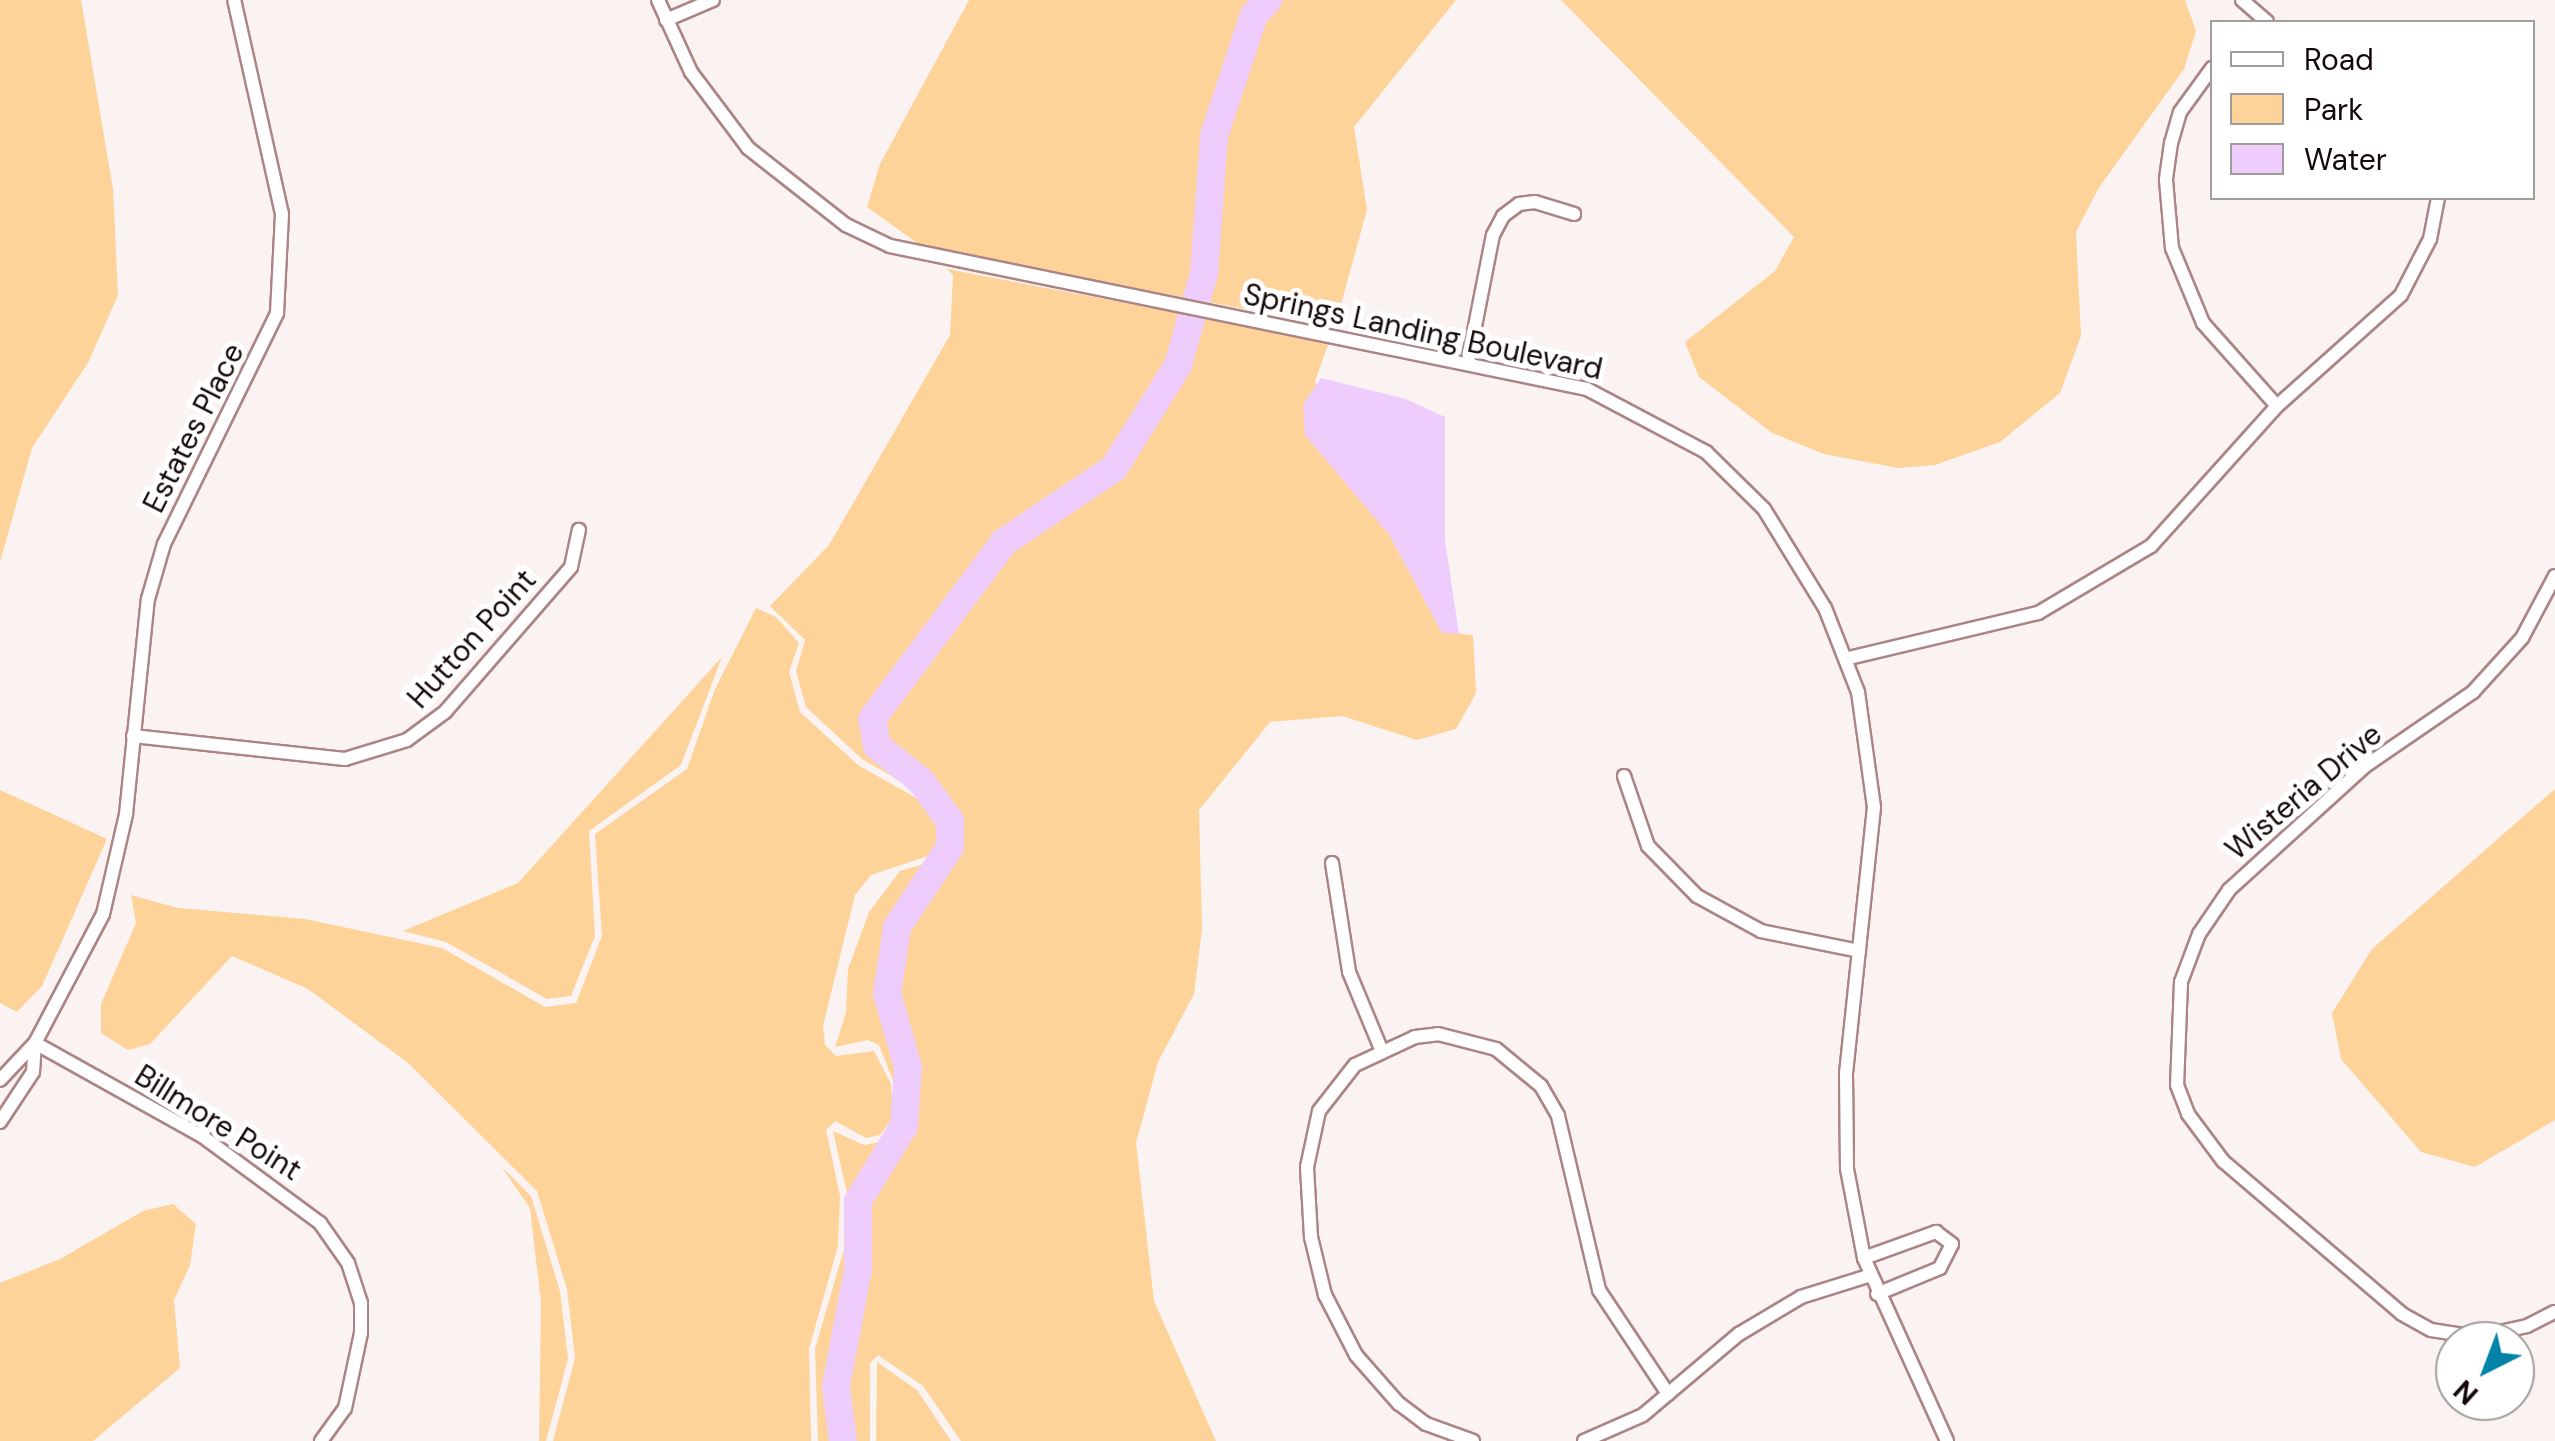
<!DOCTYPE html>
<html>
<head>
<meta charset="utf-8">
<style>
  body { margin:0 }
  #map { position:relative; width:2555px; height:1441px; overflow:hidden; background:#fbf2f2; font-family:"DM Sans",sans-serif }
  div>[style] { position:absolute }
  .green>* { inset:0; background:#fdd399 }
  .water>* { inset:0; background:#eecdfd }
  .river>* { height:28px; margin:-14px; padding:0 14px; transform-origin:14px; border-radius:14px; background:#eecdfd }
  .roads { filter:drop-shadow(2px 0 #ac8486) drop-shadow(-2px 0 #ac8486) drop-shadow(0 2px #ac8486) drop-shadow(0 -2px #ac8486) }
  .minor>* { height:12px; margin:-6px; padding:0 6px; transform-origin:6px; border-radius:6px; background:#fff }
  span { translate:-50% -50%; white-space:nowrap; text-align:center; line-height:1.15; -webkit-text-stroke:10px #fff; paint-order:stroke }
  .street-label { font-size:30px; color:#150809 }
  .legend { position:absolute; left:2210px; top:20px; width:325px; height:180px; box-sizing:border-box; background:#fff; border:2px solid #a19c9d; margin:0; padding:12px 18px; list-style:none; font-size:30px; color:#150809 }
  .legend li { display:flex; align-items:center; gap:20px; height:50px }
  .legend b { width:50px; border:2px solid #a19c9d }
  .north { position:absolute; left:2435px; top:1321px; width:100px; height:100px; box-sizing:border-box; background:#fff; border:2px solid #a19c9d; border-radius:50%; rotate:222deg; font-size:28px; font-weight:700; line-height:40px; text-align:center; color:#150809 }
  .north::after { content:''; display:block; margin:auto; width:35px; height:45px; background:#0383a7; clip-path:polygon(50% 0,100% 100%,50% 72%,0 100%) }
</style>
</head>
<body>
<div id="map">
  <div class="green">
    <i style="clip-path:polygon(0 0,81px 0,113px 189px,118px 295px,89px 361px,32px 448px,0 562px,0 790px,107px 839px,42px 986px,17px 1012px,0 1003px)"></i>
    <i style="clip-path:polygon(969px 0,1456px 0,1354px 127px,1367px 210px,1335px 326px,939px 251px,920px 245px,867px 207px,880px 164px)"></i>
    <i style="clip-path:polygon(1561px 0,2185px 0,2196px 31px,2184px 69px,2098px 189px,2076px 232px,2081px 336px,2060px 393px,2000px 442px,1935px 465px,1898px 468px,1824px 454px,1772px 433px,1699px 377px,1685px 342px,1775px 271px,1794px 237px)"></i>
    <i style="clip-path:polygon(947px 269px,1329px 342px,1315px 381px,1352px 485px,1390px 536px,1442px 632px,1473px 635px,1476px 693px,1456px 729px,1417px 740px,1342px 716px,1270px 722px,1199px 810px,1202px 929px,1194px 994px,1158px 1062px,1136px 1143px,1154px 1301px,1216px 1441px,961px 1441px,923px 1386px,878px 1355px,870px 1363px,870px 1441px,818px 1441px,815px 1349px,845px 1246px,847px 1193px,833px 1131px,864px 1145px,882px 1142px,899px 1120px,901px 1101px,879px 1045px,868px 1040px,835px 1047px,846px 1013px,848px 969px,869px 912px,900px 871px,931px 862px,943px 849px,944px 827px,921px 793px,862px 759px,806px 707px,796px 671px,805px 640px,770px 606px,829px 545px,950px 335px,953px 275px)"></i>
    <i style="clip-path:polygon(756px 608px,776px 617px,799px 643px,789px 672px,800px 712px,858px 765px,918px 799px,937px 828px,937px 846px,928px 856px,871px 875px,855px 895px,823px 1026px,825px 1045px,836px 1056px,874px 1051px,891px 1084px,893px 1118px,880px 1135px,866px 1138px,835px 1121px,826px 1130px,840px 1196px,838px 1246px,809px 1349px,811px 1441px,553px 1441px,575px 1358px,567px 1289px,537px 1191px,408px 1063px,308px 989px,232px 956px,150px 1044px,128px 1050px,101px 1033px,101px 1004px,136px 923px,131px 895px,178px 908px,305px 919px,442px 948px,545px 1007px,576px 1003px,602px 936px,595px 834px,687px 769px,715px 689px)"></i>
    <i style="clip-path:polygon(722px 657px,681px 765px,589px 831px,595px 936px,571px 996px,547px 999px,446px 942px,403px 931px,518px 883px)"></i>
    <i style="clip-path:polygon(2555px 789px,2555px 1120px,2475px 1167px,2421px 1152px,2341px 1059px,2332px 1013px,2372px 949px)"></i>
    <i style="clip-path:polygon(501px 1166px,531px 1196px,560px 1291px,568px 1359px,546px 1441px,539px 1441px,541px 1302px,530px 1208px)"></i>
    <i style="clip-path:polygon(173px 1204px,196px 1224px,190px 1265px,174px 1300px,180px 1368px,93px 1441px,0 1441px,0 1283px,60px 1259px,143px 1211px)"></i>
    <i style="clip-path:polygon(877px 1362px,917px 1390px,951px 1441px,876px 1441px)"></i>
  </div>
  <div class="water">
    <i style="clip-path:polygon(1321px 378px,1406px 399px,1445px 417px,1445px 540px,1459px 634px,1442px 633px,1390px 536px,1305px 435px,1303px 404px)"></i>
  </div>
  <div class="river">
    <i style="left:843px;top:1441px;width:55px;rotate:-97.3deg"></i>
    <i style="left:836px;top:1386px;width:118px;rotate:-79.3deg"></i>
    <i style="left:858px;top:1270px;width:69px;rotate:-90deg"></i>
    <i style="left:858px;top:1201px;width:88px;rotate:-58.5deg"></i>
    <i style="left:904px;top:1126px;width:59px;rotate:-86.1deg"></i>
    <i style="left:908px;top:1067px;width:76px;rotate:-106deg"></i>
    <i style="left:887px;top:994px;width:68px;rotate:-81.5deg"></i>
    <i style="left:897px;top:927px;width:96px;rotate:-56.5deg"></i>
    <i style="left:950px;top:847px;width:26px;rotate:-90deg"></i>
    <i style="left:950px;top:821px;width:49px;rotate:-125.9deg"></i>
    <i style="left:921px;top:781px;width:56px;rotate:-141.5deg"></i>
    <i style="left:877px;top:746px;width:27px;rotate:-100deg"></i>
    <i style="left:872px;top:719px;width:221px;rotate:-53.3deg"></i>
    <i style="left:1004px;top:542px;width:133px;rotate:-33.9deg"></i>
    <i style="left:1114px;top:468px;width:121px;rotate:-58.1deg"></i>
    <i style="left:1178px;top:365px;width:96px;rotate:-74.2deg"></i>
    <i style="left:1204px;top:273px;width:137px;rotate:-85.8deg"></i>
    <i style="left:1214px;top:136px;width:127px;rotate:-71.7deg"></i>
    <i style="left:1254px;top:15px;width:21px;rotate:-47deg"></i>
  </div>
  <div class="roads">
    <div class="minor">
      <i style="left:658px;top:0;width:79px;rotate:65.4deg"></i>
      <i style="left:691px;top:72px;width:95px;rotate:53.1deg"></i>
      <i style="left:748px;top:148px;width:125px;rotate:38.2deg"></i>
      <i style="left:846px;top:225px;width:49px;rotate:25.5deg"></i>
      <i style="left:890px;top:246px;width:712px;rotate:11.59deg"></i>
      <i style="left:1587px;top:389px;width:135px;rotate:27.9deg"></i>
      <i style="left:1706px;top:452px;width:81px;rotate:44.5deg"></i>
      <i style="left:1764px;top:509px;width:116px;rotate:58.4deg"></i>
      <i style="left:1825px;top:608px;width:90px;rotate:68.6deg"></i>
      <i style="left:1858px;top:692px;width:116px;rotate:82.1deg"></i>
      <i style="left:1874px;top:807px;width:267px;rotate:96deg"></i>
      <i style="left:1846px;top:1073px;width:96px;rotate:89.4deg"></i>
      <i style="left:1847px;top:1169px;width:91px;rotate:79.2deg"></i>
      <i style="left:1864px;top:1258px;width:201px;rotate:65.6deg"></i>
      <i style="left:2242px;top:0;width:33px;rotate:41deg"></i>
      <i style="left:666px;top:20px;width:51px;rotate:-23.1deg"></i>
      <i style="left:2212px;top:68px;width:54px;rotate:126deg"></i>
      <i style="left:2180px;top:112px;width:32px;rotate:106deg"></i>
      <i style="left:2171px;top:143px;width:37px;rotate:98deg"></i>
      <i style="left:2166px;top:180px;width:68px;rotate:85deg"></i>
      <i style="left:2172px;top:248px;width:81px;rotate:67.5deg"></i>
      <i style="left:2203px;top:323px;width:111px;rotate:48.3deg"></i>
      <i style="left:1468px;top:362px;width:129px;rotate:-78.9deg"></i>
      <i style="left:1493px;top:235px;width:21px;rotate:-62deg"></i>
      <i style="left:1503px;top:216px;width:20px;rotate:-37deg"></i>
      <i style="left:1519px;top:204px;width:16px;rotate:-7deg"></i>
      <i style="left:1535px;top:202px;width:41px;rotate:17.1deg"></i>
      <i style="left:2555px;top:576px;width:70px;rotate:118deg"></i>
      <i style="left:2522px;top:638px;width:73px;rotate:132.2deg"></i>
      <i style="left:2473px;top:692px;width:132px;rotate:145.5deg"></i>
      <i style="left:2364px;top:767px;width:183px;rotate:137.7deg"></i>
      <i style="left:2229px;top:890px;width:53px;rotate:124.3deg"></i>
      <i style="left:2199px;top:934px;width:51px;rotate:110.6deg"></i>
      <i style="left:2181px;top:982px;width:103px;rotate:92.2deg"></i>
      <i style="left:2177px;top:1085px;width:31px;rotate:69deg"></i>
      <i style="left:2188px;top:1114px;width:59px;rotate:53.3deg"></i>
      <i style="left:2223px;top:1161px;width:235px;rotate:40.5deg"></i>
      <i style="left:2402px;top:1314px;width:33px;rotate:29deg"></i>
      <i style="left:2431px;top:1330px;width:46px;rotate:8.8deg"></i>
      <i style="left:2476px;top:1337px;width:52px;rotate:-12.2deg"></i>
      <i style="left:2527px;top:1326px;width:31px;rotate:-27deg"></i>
      <i style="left:1849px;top:658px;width:194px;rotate:-13.4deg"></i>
      <i style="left:2038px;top:613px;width:131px;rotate:-30.7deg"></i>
      <i style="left:2151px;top:546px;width:188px;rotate:-48deg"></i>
      <i style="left:2277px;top:406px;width:166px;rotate:-41.8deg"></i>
      <i style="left:2401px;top:295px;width:63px;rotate:-62.6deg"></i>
      <i style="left:2430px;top:239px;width:42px;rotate:-79deg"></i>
      <i style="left:133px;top:736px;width:213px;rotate:6.2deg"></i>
      <i style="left:345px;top:759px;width:65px;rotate:-17deg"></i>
      <i style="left:407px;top:740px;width:47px;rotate:-36.4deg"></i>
      <i style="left:445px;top:712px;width:192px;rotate:-49deg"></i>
      <i style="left:571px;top:567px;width:38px;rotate:-78deg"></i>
      <i style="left:1624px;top:776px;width:74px;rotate:71.1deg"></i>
      <i style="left:1648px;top:846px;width:70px;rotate:45.6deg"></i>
      <i style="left:1697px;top:896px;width:73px;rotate:28.7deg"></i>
      <i style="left:1761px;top:931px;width:100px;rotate:11.5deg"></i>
      <i style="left:1332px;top:863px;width:110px;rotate:81.1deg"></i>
      <i style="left:1349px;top:972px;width:83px;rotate:67.4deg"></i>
      <i style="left:35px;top:1043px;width:191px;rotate:29.1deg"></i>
      <i style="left:202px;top:1136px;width:147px;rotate:36.4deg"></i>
      <i style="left:320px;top:1223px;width:49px;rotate:55deg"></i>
      <i style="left:348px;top:1263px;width:42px;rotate:72deg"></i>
      <i style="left:361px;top:1303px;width:30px;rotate:90deg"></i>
      <i style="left:361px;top:1333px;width:77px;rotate:102deg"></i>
      <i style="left:345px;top:1408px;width:41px;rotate:126deg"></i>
      <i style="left:0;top:1080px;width:51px;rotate:-46.6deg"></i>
      <i style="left:35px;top:1043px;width:146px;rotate:-62.2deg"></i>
      <i style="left:103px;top:914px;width:103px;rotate:-77deg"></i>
      <i style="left:126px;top:814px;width:216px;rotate:-84.2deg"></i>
      <i style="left:148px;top:599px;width:57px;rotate:-73.8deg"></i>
      <i style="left:164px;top:544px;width:257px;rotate:-63.9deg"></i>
      <i style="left:277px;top:313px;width:99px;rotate:-87.1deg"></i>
      <i style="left:282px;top:214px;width:219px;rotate:-102.6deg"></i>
      <i style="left:0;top:1122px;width:60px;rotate:-56.6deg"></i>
      <i style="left:33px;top:1072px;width:29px;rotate:-86deg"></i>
      <i style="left:1864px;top:1258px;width:77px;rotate:-19.9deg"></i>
      <i style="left:1936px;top:1232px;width:20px;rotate:37deg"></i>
      <i style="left:1952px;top:1244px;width:27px;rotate:117deg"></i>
      <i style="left:1940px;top:1268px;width:68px;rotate:157.6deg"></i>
      <i style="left:1473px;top:1441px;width:50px;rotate:-160.1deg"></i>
      <i style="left:1426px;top:1424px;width:34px;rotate:-143deg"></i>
      <i style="left:1399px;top:1404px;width:65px;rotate:-131.3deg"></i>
      <i style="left:1356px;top:1355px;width:68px;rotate:-117.3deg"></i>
      <i style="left:1325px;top:1295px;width:60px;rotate:-103.6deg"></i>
      <i style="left:1311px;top:1237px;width:70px;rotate:-93.3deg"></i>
      <i style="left:1307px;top:1167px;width:57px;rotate:-77.9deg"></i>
      <i style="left:1319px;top:1111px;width:58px;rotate:-52deg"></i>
      <i style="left:1355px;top:1065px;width:66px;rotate:-25deg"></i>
      <i style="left:1415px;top:1037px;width:23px;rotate:-7deg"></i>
      <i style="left:1438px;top:1034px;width:60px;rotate:14.5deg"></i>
      <i style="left:1496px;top:1049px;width:58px;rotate:39.4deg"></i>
      <i style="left:1541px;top:1086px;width:34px;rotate:60deg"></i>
      <i style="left:1558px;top:1116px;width:179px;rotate:76.7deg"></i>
      <i style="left:1599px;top:1290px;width:125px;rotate:56.4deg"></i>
      <i style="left:1584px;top:1441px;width:64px;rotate:-23.8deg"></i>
      <i style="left:1643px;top:1415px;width:126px;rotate:-40.2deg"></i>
      <i style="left:1739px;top:1334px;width:72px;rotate:-30.8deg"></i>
      <i style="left:1801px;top:1297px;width:73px;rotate:-17.4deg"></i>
    </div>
  </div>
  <div class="street-label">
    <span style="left:1423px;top:332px;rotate:12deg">Springs Landing Boulevard</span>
    <span style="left:194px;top:428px;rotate:-63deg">Estates Place</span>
    <span style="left:472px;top:639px;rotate:-48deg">Hutton Point</span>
    <span style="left:2304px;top:792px;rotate:-40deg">Wisteria Drive</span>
    <span style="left:218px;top:1123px;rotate:32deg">Billmore Point</span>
  </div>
  <ul class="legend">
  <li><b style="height:12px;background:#fff"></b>Road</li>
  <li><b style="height:28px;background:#fdd399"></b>Park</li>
  <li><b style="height:28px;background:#eecdfd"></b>Water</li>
  </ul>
  <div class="north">N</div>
</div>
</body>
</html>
